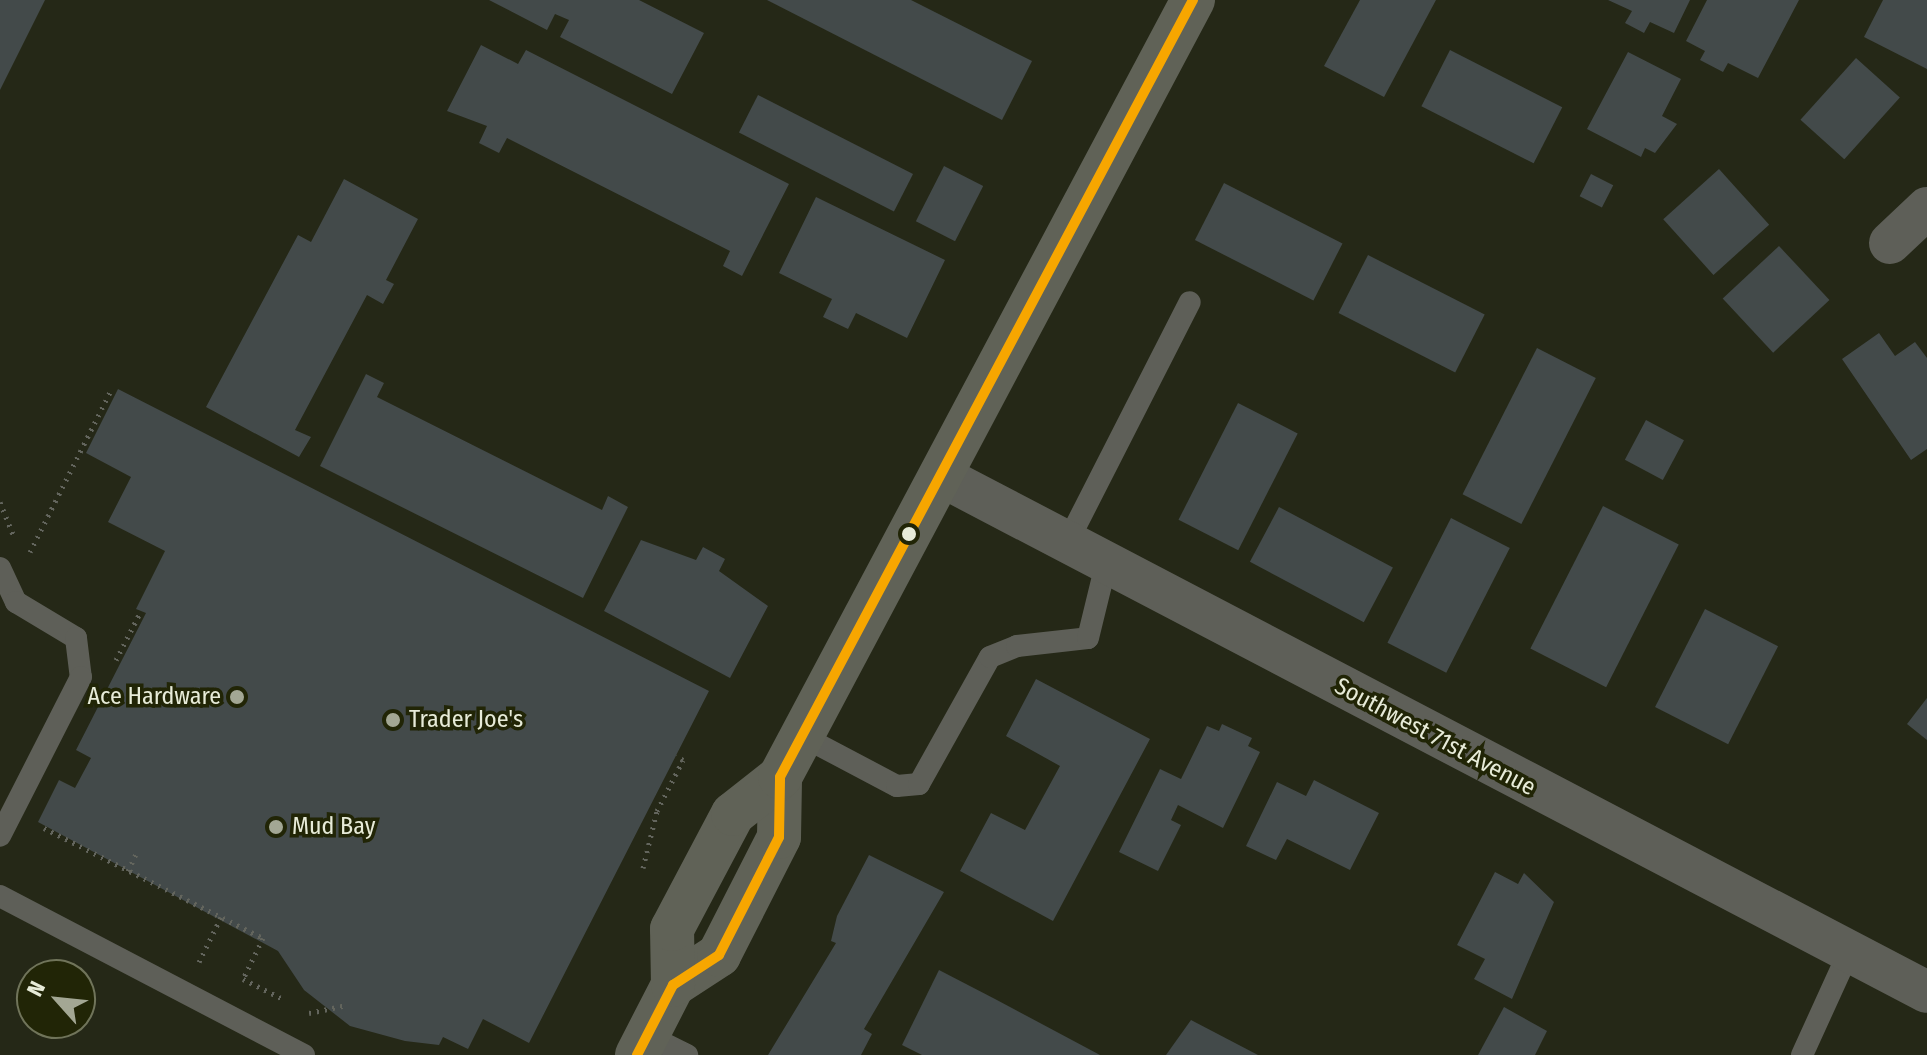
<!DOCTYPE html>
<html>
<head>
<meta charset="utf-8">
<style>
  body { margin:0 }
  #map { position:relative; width:1927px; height:1055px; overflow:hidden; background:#252817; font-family:"Fira Sans Condensed",sans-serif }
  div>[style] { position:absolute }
  .building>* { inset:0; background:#434a4a; transform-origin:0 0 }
  .path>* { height:5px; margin-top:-2.5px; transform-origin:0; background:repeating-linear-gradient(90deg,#63655d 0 2px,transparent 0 8px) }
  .service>* { height:22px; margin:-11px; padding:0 11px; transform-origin:11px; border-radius:11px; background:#5e5f58 }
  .minor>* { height:42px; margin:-21px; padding:0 21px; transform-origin:21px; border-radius:21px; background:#5e5f58 }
  .secondary>* { height:44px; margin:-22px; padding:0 22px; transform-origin:22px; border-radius:22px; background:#606257 }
  .bus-1>* { height:10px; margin:-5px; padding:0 5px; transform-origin:5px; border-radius:5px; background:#f7a600 }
  .dots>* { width:22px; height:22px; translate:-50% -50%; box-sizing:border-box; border:4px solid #212506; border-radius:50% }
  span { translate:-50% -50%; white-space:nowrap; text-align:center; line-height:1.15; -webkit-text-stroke:7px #212506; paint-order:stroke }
  .poi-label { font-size:24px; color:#e7ebd8 }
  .right { translate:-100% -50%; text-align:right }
  .left { translate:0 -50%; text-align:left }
  .street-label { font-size:24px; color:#e7ebd8 }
  .north { position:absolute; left:16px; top:959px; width:80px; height:80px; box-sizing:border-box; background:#212506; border:2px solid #70745a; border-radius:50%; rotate:297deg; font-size:22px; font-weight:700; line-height:32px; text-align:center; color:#e7ebd8 }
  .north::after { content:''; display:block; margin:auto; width:28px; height:36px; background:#a3a794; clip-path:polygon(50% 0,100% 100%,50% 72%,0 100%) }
</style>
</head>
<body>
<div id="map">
  <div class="building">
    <i style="clip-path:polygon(0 0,45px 0,0 90px)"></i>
    <i style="clip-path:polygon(489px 0,639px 0,704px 33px,672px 94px,560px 37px,569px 20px,555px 14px,547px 30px)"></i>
    <i style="clip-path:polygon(767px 0,911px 0,1032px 61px,1002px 120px)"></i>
    <i style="clip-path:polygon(1360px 0,1436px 0,1384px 97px,1324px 66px)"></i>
    <i style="clip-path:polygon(1608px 0,1690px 0,1674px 33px,1650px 22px,1644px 33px,1625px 23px,1632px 11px)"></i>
    <i style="clip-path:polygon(1707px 0,1799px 0,1758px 78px,1728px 63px,1723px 72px,1700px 60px,1705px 51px,1686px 41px)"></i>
    <i style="clip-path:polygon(1883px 0,1927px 0,1927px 69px,1864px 37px)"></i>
    <i style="clip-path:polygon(481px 45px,518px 64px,526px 50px,789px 184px,742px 276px,723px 266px,730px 251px,507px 138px,499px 153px,479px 143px,487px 126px,447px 111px)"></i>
    <i style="left:1450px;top:50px;width:126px;height:63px;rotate:27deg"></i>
    <i style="clip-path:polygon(1628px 52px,1681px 79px,1662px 116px,1677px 124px,1655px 153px,1645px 148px,1641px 157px,1587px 129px)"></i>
    <i style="left:1856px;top:58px;width:59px;height:83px;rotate:42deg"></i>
    <i style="left:758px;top:95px;width:174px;height:42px;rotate:27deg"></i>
    <i style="left:944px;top:166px;width:44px;height:62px;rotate:27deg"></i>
    <i style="left:1719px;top:169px;width:75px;height:75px;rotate:48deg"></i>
    <i style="left:1591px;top:174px;width:25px;height:25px;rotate:27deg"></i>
    <i style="clip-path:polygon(344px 179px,418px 219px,386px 280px,394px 284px,383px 304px,367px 295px,295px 430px,311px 437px,299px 457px,206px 407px,298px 235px,311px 242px)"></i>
    <i style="left:1224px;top:183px;width:133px;height:64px;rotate:27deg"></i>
    <i style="clip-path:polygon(816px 197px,945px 260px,907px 338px,856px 313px,848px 329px,823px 317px,832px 299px,779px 273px)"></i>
    <i style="left:1779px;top:246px;width:74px;height:77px;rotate:47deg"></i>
    <i style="left:1368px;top:255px;width:131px;height:65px;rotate:27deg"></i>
    <i style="clip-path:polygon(1879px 333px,1895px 356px,1915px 342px,1927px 358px,1927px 449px,1911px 460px,1842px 359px)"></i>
    <i style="left:1537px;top:348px;width:66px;height:164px;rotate:27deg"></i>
    <i style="clip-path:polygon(366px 374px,384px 383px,377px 397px,602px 510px,608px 496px,628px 507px,583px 598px,320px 466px)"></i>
    <i style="clip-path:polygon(118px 389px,709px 691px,529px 1043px,483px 1019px,468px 1049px,443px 1037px,439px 1045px,405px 1041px,350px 1026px,304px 990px,278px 951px,38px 822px,59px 780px,75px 788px,91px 758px,76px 750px,146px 613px,136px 609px,165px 551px,108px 522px,131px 477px,86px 453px)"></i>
    <i style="left:1238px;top:403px;width:67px;height:131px;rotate:27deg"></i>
    <i style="left:1646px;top:420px;width:43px;height:45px;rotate:28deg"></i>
    <i style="left:1603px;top:506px;width:85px;height:160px;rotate:27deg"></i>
    <i style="left:1279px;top:507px;width:129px;height:62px;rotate:28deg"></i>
    <i style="left:1451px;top:518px;width:66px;height:140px;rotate:27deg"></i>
    <i style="clip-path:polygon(641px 540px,696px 560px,703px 547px,725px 559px,719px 571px,768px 606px,730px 678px,604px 611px)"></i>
    <i style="left:1705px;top:609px;width:82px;height:110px;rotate:27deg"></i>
    <i style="clip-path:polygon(1036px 679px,1150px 739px,1053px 921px,960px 871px,991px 813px,1025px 830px,1060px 766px,1006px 736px)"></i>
    <i style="clip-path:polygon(1927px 698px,1927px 740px,1907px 724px)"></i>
    <i style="clip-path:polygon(1222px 724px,1252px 738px,1248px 746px,1260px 752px,1223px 828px,1178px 805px,1171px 820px,1181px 825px,1158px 871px,1119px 852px,1160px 769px,1181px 779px,1207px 726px,1219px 731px)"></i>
    <i style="clip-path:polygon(1314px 780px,1379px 813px,1350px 870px,1287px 839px,1276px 860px,1246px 846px,1277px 782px,1306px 796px)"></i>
    <i style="clip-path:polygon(869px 855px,944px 892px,864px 1029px,872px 1034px,861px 1055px,768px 1055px,836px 943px,831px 941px,837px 916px)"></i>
    <i style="clip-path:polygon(1495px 872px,1518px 884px,1524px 873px,1554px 902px,1512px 999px,1474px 979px,1485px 959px,1457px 945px)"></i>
    <i style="clip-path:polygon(939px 970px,995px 999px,1100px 1055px,922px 1055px,902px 1045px)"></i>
    <i style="clip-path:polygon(1504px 1007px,1547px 1031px,1535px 1055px,1478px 1055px)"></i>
    <i style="clip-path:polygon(1191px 1020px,1258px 1055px,1166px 1055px)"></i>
  </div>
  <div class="path">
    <i style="left:0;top:502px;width:35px;rotate:68deg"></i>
    <i style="left:30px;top:552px;width:181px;rotate:-63.4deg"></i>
    <i style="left:116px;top:660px;width:55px;rotate:-63deg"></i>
    <i style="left:44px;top:828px;width:245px;rotate:26.7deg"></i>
    <i style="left:263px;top:938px;width:46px;rotate:116deg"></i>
    <i style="left:243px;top:979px;width:47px;rotate:26.6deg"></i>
    <i style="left:643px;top:868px;width:59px;rotate:-76.2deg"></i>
    <i style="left:657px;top:811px;width:57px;rotate:-63deg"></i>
    <i style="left:683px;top:760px;width:8px;rotate:-150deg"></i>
    <i style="left:128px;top:871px;width:21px;rotate:-65deg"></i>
    <i style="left:199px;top:962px;width:50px;rotate:-63.9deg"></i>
    <i style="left:309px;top:1013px;width:35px;rotate:-12deg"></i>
  </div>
  <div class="service">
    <i style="left:1068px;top:541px;width:268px;rotate:-63deg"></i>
    <i style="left:0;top:568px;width:38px;rotate:65deg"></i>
    <i style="left:16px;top:602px;width:70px;rotate:31deg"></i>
    <i style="left:76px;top:638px;width:39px;rotate:83deg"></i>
    <i style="left:81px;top:677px;width:178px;rotate:117deg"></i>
    <i style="left:802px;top:736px;width:107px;rotate:27.8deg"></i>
    <i style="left:897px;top:786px;width:22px;rotate:-5deg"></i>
    <i style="left:919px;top:784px;width:145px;rotate:-60.8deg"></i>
    <i style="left:990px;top:657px;width:29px;rotate:-22deg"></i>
    <i style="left:1017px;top:646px;width:71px;rotate:-6.4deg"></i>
    <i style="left:1088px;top:638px;width:80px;rotate:-76.3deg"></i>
    <i style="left:0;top:896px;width:343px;rotate:27.6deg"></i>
    <i style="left:647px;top:1035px;width:45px;rotate:26.6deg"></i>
    <i style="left:1802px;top:1055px;width:113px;rotate:-65.5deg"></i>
  </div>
  <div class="minor">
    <i style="left:1890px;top:243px;width:51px;rotate:-43.4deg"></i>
    <i style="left:945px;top:478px;width:1108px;rotate:27.63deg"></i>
  </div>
  <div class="secondary">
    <i style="left:673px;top:985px;width:55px;rotate:-33.1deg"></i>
    <i style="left:719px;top:955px;width:132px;rotate:-63deg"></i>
    <i style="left:779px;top:837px;width:60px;rotate:-89deg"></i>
    <i style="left:637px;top:1055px;width:79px;rotate:-62.8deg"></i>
    <i style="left:673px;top:985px;width:56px;rotate:-91deg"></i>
    <i style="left:672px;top:929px;width:130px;rotate:-62.1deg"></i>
    <i style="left:733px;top:814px;width:60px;rotate:-38.2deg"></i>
    <i style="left:780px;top:777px;width:880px;rotate:-62.01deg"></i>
  </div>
  <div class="bus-1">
    <i style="left:637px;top:1055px;width:79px;rotate:-62.8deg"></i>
    <i style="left:673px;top:985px;width:55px;rotate:-33.1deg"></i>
    <i style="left:719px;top:955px;width:132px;rotate:-63deg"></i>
    <i style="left:779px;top:837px;width:60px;rotate:-89deg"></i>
    <i style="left:780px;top:777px;width:880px;rotate:-62.01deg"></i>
  </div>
  <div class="dots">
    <i style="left:909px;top:534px;background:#e7ebd8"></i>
    <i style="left:237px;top:697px;background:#a3a794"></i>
    <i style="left:393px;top:720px;background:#a3a794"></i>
    <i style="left:276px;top:827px;background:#a3a794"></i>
  </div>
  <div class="poi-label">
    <span class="right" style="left:221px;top:697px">Ace Hardware</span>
    <span class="left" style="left:409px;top:720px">Trader Joe's</span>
    <span class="left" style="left:292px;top:827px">Mud Bay</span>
  </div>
  <div class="street-label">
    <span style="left:1435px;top:737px;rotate:28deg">Southwest 71st Avenue</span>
  </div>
  <div class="north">N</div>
</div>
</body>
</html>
